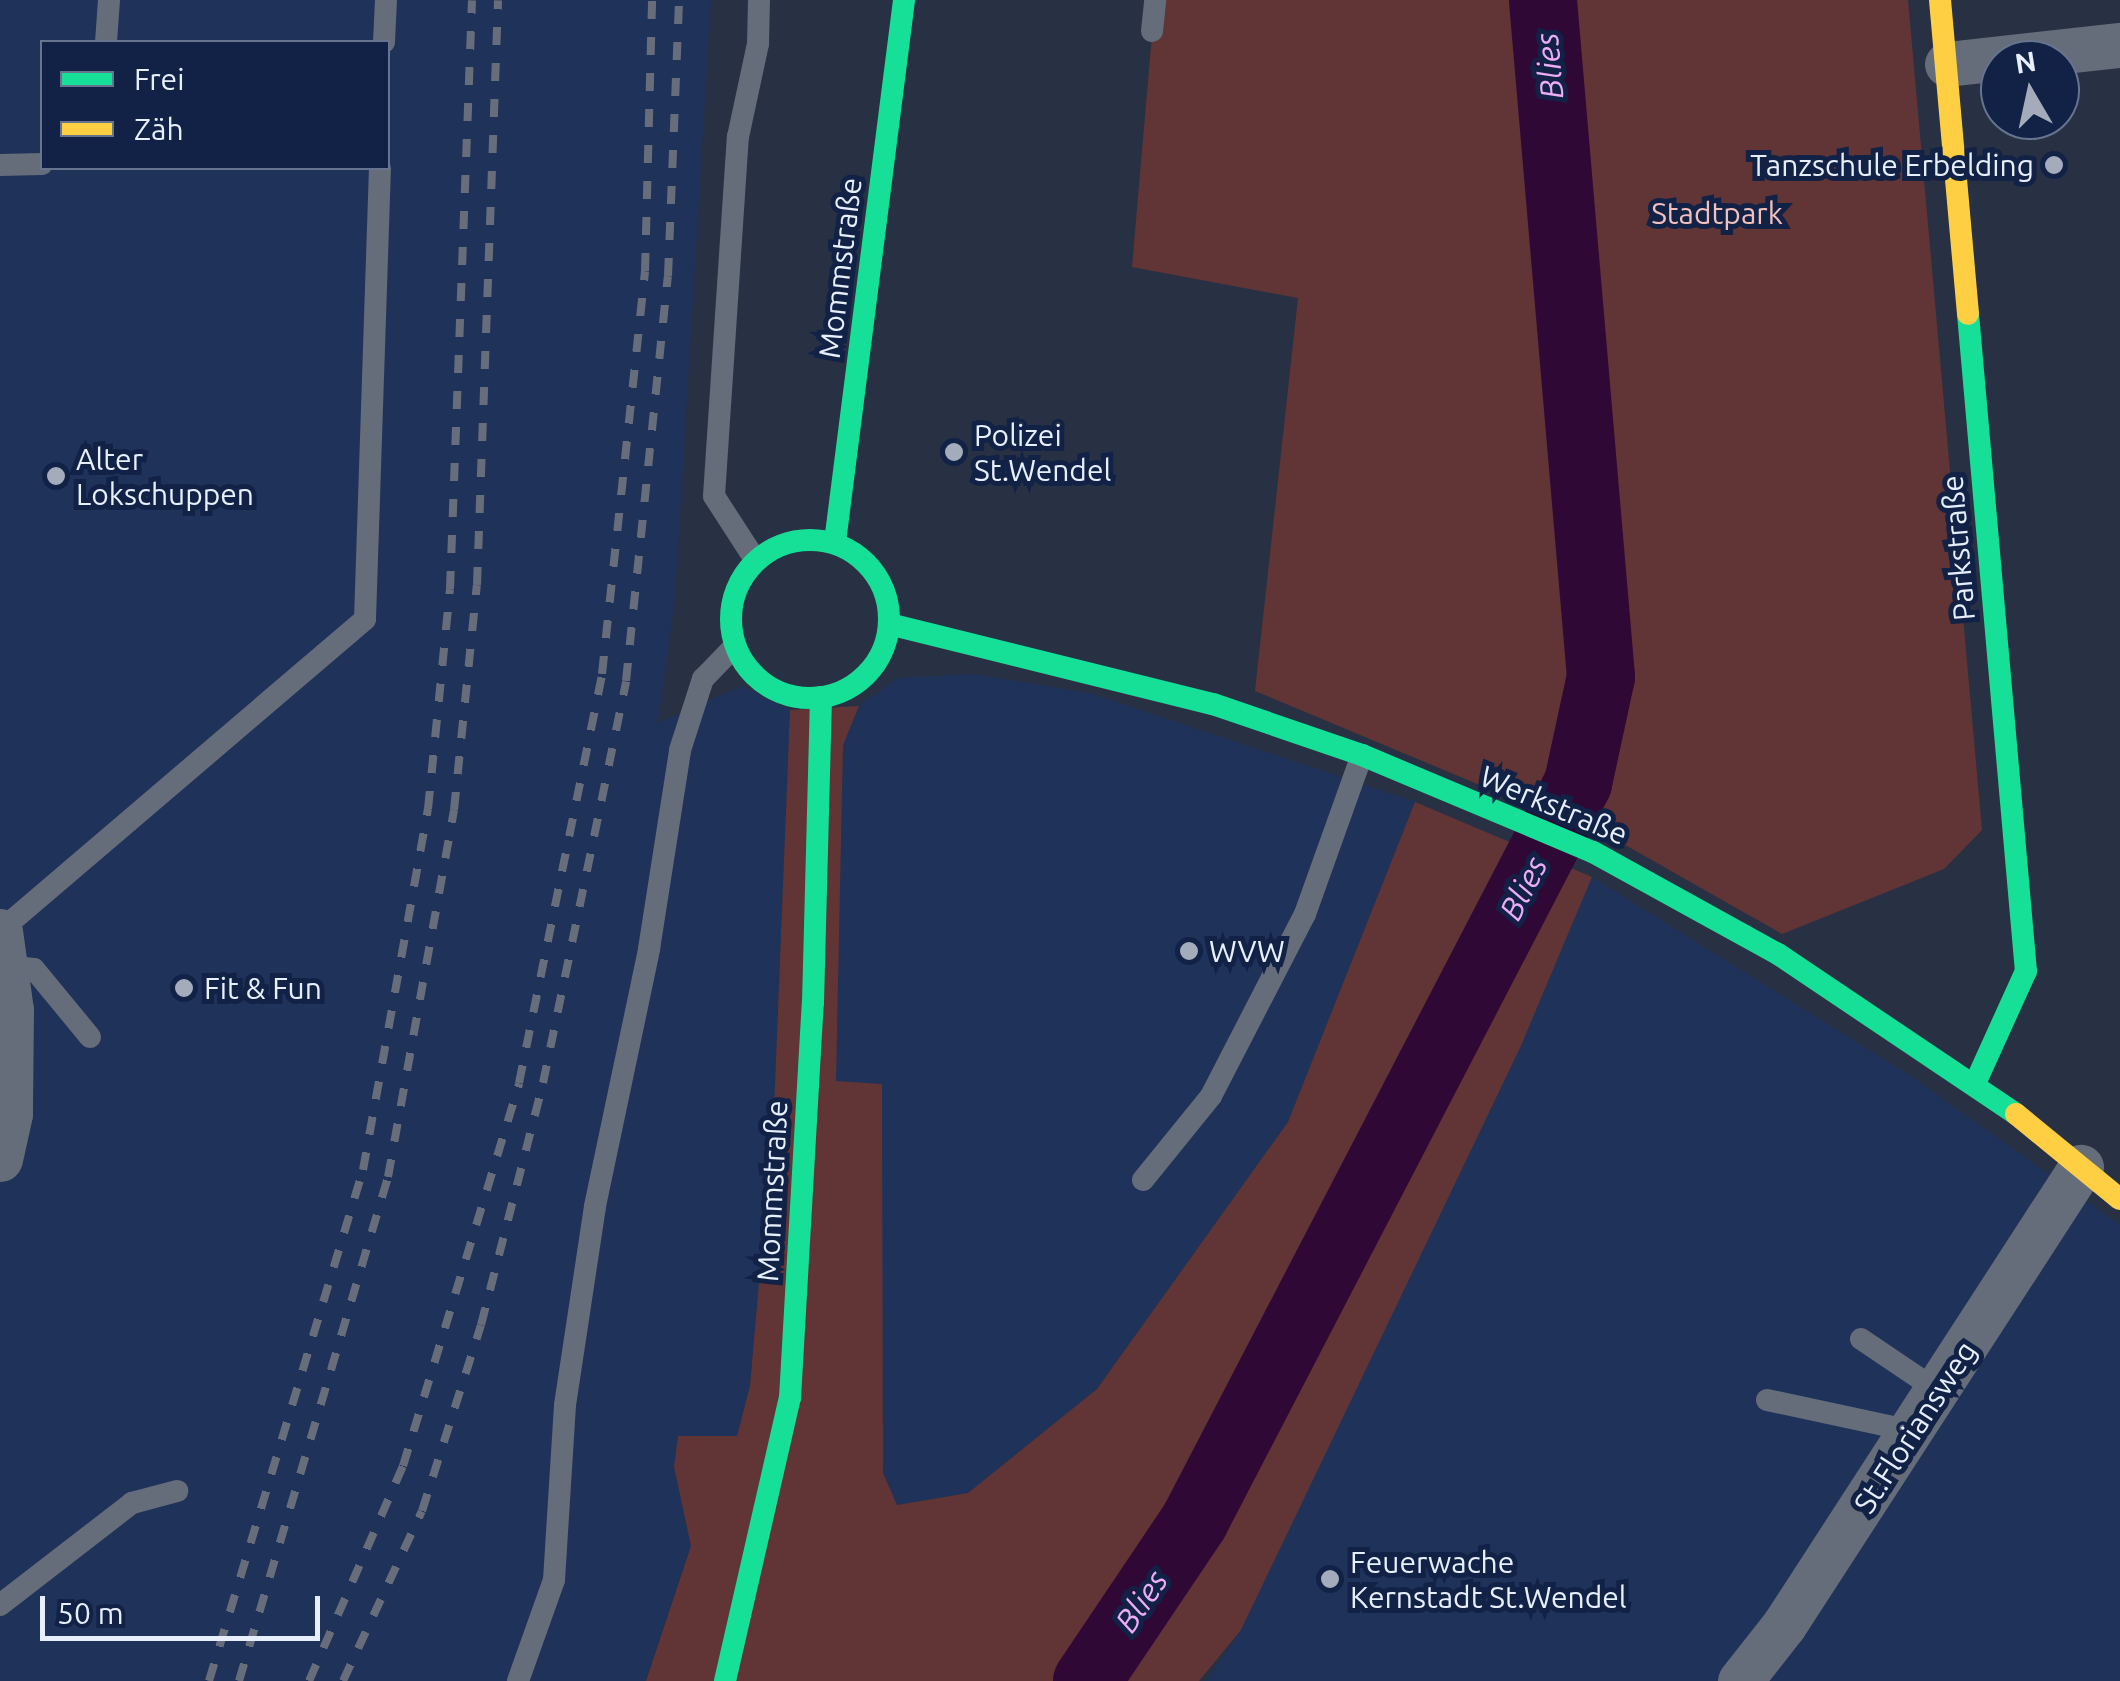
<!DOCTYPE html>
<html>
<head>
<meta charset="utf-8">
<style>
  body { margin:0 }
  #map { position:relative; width:2120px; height:1681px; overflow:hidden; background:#283144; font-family:Ubuntu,sans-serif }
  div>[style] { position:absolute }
  .built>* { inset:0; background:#1f325a }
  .green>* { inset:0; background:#613435 }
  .river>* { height:68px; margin:-34px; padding:0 34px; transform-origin:34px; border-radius:34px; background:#2f0836 }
  .lane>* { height:22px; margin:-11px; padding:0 11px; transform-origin:11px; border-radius:11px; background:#656c7a }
  .street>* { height:45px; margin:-22.5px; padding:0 22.5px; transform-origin:22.5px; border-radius:22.5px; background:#656c7a }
  .fast>* { height:22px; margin:-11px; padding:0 11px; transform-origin:11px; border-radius:11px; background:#16e098 }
  .fast>.ring { margin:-11px; padding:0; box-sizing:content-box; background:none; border:22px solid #16e098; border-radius:50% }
  .slow>* { height:22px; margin:-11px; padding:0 11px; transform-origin:11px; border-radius:11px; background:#ffcf43 }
  .rail>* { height:8px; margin-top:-4px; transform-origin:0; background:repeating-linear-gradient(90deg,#676d7b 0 18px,transparent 0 36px) }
  .dots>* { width:28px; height:28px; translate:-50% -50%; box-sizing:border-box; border:5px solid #122246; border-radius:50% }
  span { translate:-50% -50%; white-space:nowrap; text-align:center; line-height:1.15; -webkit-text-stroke:10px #122246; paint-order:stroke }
  .poi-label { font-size:30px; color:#e7effd }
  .right { translate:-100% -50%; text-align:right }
  .left { translate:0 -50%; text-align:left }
  .park-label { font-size:30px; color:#f2bfbb }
  .street-label { font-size:30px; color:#e7effd }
  .water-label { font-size:32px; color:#eeacf4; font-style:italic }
  .legend { position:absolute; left:40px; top:40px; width:350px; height:130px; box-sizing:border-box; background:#122246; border:2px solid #67748f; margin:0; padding:12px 18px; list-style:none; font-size:30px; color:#e7effd }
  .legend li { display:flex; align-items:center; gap:20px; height:50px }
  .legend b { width:50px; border:2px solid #67748f }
  .north { position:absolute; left:1980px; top:40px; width:100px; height:100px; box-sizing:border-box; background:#122246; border:2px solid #67748f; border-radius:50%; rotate:351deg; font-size:28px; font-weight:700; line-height:40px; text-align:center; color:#e7effd }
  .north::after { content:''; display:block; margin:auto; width:35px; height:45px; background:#a4acbc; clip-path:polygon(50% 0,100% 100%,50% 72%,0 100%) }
  .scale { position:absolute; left:40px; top:1596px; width:280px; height:45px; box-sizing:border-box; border:5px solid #e7effd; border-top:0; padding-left:12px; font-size:30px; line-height:35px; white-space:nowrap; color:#e7effd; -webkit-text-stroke:8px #122246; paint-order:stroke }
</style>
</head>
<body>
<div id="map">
  <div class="built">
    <i style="clip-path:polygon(evenodd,0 0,711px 0,675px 598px,658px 723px,742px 686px,790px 710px,774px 1110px,750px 1386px,737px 1436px,678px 1436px,674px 1467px,691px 1546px,646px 1681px,0 1681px,0 0,42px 42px,388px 42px,388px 168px,42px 168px,42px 42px)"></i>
    <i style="clip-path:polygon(975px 674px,1089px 693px,1415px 802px,1288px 1122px,1097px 1389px,968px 1493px,897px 1505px,883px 1473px,881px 1299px,836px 1082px,843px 744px,859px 706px,898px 678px)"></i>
    <i style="clip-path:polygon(1592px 877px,1911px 1076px,2120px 1225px,2120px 1681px,1206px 1681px,1241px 1630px,1336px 1431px,1520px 1048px)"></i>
  </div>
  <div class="green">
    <i style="clip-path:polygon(1155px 0,1908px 0,1982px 830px,1944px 869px,1782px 934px,1537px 795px,1518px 801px,1255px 691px,1298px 298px,1132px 267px)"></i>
    <i style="clip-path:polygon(859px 706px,843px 745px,836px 1081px,882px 1084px,883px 1473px,897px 1505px,968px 1493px,1097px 1389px,1288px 1122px,1415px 802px,1592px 877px,1520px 1048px,1241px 1630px,1199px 1681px,646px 1681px,691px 1546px,674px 1467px,678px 1436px,737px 1436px,750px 1386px,774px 1110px,790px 710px)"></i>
  </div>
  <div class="river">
    <i style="left:1087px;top:1681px;width:194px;rotate:-56.1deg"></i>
    <i style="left:1195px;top:1520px;width:831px;rotate:-62.54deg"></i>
    <i style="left:1578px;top:783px;width:108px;rotate:-77.8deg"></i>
    <i style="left:1601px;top:677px;width:679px;rotate:-94.9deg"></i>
  </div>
  <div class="lane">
    <i style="left:1152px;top:31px;width:31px;rotate:-84deg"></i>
    <i style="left:106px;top:42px;width:42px;rotate:-85.9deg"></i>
    <i style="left:384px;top:42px;width:42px;rotate:-87.3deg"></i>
    <i style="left:0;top:165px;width:42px;rotate:-1.4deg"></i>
    <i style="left:756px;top:561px;width:77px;rotate:-122.9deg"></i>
    <i style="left:714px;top:496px;width:360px;rotate:-86.2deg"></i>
    <i style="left:738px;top:137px;width:95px;rotate:-77.9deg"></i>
    <i style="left:758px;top:44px;width:44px;rotate:-88.7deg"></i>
    <i style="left:0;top:931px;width:480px;rotate:-40.5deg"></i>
    <i style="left:365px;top:619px;width:451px;rotate:-88.1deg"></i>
    <i style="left:5px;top:966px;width:29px;rotate:6deg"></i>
    <i style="left:34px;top:969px;width:88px;rotate:50.5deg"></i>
    <i style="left:1143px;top:1180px;width:108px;rotate:-51deg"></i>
    <i style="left:1211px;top:1096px;width:205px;rotate:-62.7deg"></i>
    <i style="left:1305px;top:914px;width:169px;rotate:-70.3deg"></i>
    <i style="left:1861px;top:1339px;width:93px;rotate:34deg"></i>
    <i style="left:1767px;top:1400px;width:148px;rotate:12.1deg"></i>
    <i style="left:0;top:1605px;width:167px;rotate:-37.7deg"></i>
    <i style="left:132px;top:1503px;width:47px;rotate:-14.9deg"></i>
    <i style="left:518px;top:1681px;width:107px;rotate:-70.4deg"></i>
    <i style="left:554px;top:1580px;width:175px;rotate:-86.4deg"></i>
    <i style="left:565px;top:1405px;width:201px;rotate:-81.4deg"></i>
    <i style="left:595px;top:1206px;width:263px;rotate:-78.1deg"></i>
    <i style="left:649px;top:949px;width:201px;rotate:-81.1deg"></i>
    <i style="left:680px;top:750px;width:75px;rotate:-72.1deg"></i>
    <i style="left:703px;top:679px;width:46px;rotate:-45.9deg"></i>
  </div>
  <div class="street">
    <i style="left:1947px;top:64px;width:174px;rotate:-6.3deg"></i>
    <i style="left:0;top:931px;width:80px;rotate:82.1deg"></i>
    <i style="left:11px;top:1010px;width:104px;rotate:90.6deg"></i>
    <i style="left:10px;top:1114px;width:46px;rotate:102.5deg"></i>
    <i style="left:1740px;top:1681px;width:71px;rotate:-51.8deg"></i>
    <i style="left:1784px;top:1625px;width:546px;rotate:-57.04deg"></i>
  </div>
  <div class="fast">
    <i style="left:1968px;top:314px;width:660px;rotate:84.96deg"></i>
    <i style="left:2026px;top:971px;width:121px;rotate:114.4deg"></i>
    <i class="ring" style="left:731px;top:540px;width:136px;height:136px"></i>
    <i style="left:835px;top:542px;width:546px;rotate:-82.74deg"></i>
    <i style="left:889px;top:624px;width:334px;rotate:13.9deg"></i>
    <i style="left:1213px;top:704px;width:157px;rotate:18.9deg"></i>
    <i style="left:1362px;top:755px;width:251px;rotate:22.8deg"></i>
    <i style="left:1593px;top:852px;width:211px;rotate:28.9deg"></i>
    <i style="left:1778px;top:954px;width:287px;rotate:33.9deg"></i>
    <i style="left:725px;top:1681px;width:290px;rotate:-77.1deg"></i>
    <i style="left:790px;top:1398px;width:396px;rotate:-86.7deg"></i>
    <i style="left:813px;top:1003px;width:306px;rotate:-88.5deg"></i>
  </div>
  <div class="slow">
    <i style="left:1940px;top:0;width:315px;rotate:84.9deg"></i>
    <i style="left:2016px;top:1114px;width:134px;rotate:39.3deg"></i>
  </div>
  <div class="rail">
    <i style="left:209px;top:1681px;width:534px;rotate:-73.23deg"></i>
    <i style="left:363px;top:1170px;width:367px;rotate:-79.8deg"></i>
    <i style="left:428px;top:809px;width:221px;rotate:-84.3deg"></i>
    <i style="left:450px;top:589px;width:589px;rotate:-87.86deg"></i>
    <i style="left:239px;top:1681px;width:526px;rotate:-73.53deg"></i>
    <i style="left:388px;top:1177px;width:373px;rotate:-79.8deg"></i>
    <i style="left:454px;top:810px;width:226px;rotate:-84.2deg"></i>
    <i style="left:477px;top:585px;width:585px;rotate:-87.94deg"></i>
    <i style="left:309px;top:1681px;width:235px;rotate:-66.4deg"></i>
    <i style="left:403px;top:1466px;width:400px;rotate:-73.1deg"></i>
    <i style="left:519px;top:1083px;width:417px;rotate:-78.5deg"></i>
    <i style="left:602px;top:674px;width:405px;rotate:-83.9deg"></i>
    <i style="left:645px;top:271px;width:271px;rotate:-88.5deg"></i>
    <i style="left:343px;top:1681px;width:187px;rotate:-65.1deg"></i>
    <i style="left:422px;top:1511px;width:195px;rotate:-72.4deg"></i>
    <i style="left:481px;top:1325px;width:250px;rotate:-75.6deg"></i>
    <i style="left:543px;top:1083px;width:410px;rotate:-78.3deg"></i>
    <i style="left:626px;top:681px;width:407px;rotate:-84.1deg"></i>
    <i style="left:668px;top:276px;width:276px;rotate:-87.7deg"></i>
  </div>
  <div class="dots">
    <i style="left:2054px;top:165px;background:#a4acbc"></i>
    <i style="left:954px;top:452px;background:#a4acbc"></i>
    <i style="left:56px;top:476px;background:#a4acbc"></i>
    <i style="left:1189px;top:951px;background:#a4acbc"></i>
    <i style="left:184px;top:988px;background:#a4acbc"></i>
    <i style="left:1330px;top:1579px;background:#a4acbc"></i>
  </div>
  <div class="poi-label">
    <span class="right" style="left:2034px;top:165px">Tanzschule Erbelding</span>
    <span class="left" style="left:974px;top:452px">Polizei<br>St.Wendel</span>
    <span class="left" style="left:76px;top:476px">Alter<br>Lokschuppen</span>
    <span class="left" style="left:1209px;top:951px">WVW</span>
    <span class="left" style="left:204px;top:988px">Fit &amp; Fun</span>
    <span class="left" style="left:1350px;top:1579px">Feuerwache<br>Kernstadt St.Wendel</span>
  </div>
  <div class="park-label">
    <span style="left:1717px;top:213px">Stadtpark</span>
  </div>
  <div class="street-label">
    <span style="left:840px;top:268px;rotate:-83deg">Mommstraße</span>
    <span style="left:1958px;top:548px;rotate:-95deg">Parkstraße</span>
    <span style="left:1554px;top:805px;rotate:23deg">Werkstraße</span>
    <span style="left:772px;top:1191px;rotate:-87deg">Mommstraße</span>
    <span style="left:1915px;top:1427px;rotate:-57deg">St.Floriansweg</span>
  </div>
  <div class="water-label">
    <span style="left:1549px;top:66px;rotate:-95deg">Blies</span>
    <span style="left:1523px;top:888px;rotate:-63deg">Blies</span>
    <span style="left:1141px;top:1601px;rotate:-56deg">Blies</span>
  </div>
  <ul class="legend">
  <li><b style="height:12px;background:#16e098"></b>Frei</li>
  <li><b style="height:12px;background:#ffcf43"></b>Zäh</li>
  </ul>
  <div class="north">N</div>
  <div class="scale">50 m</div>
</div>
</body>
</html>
